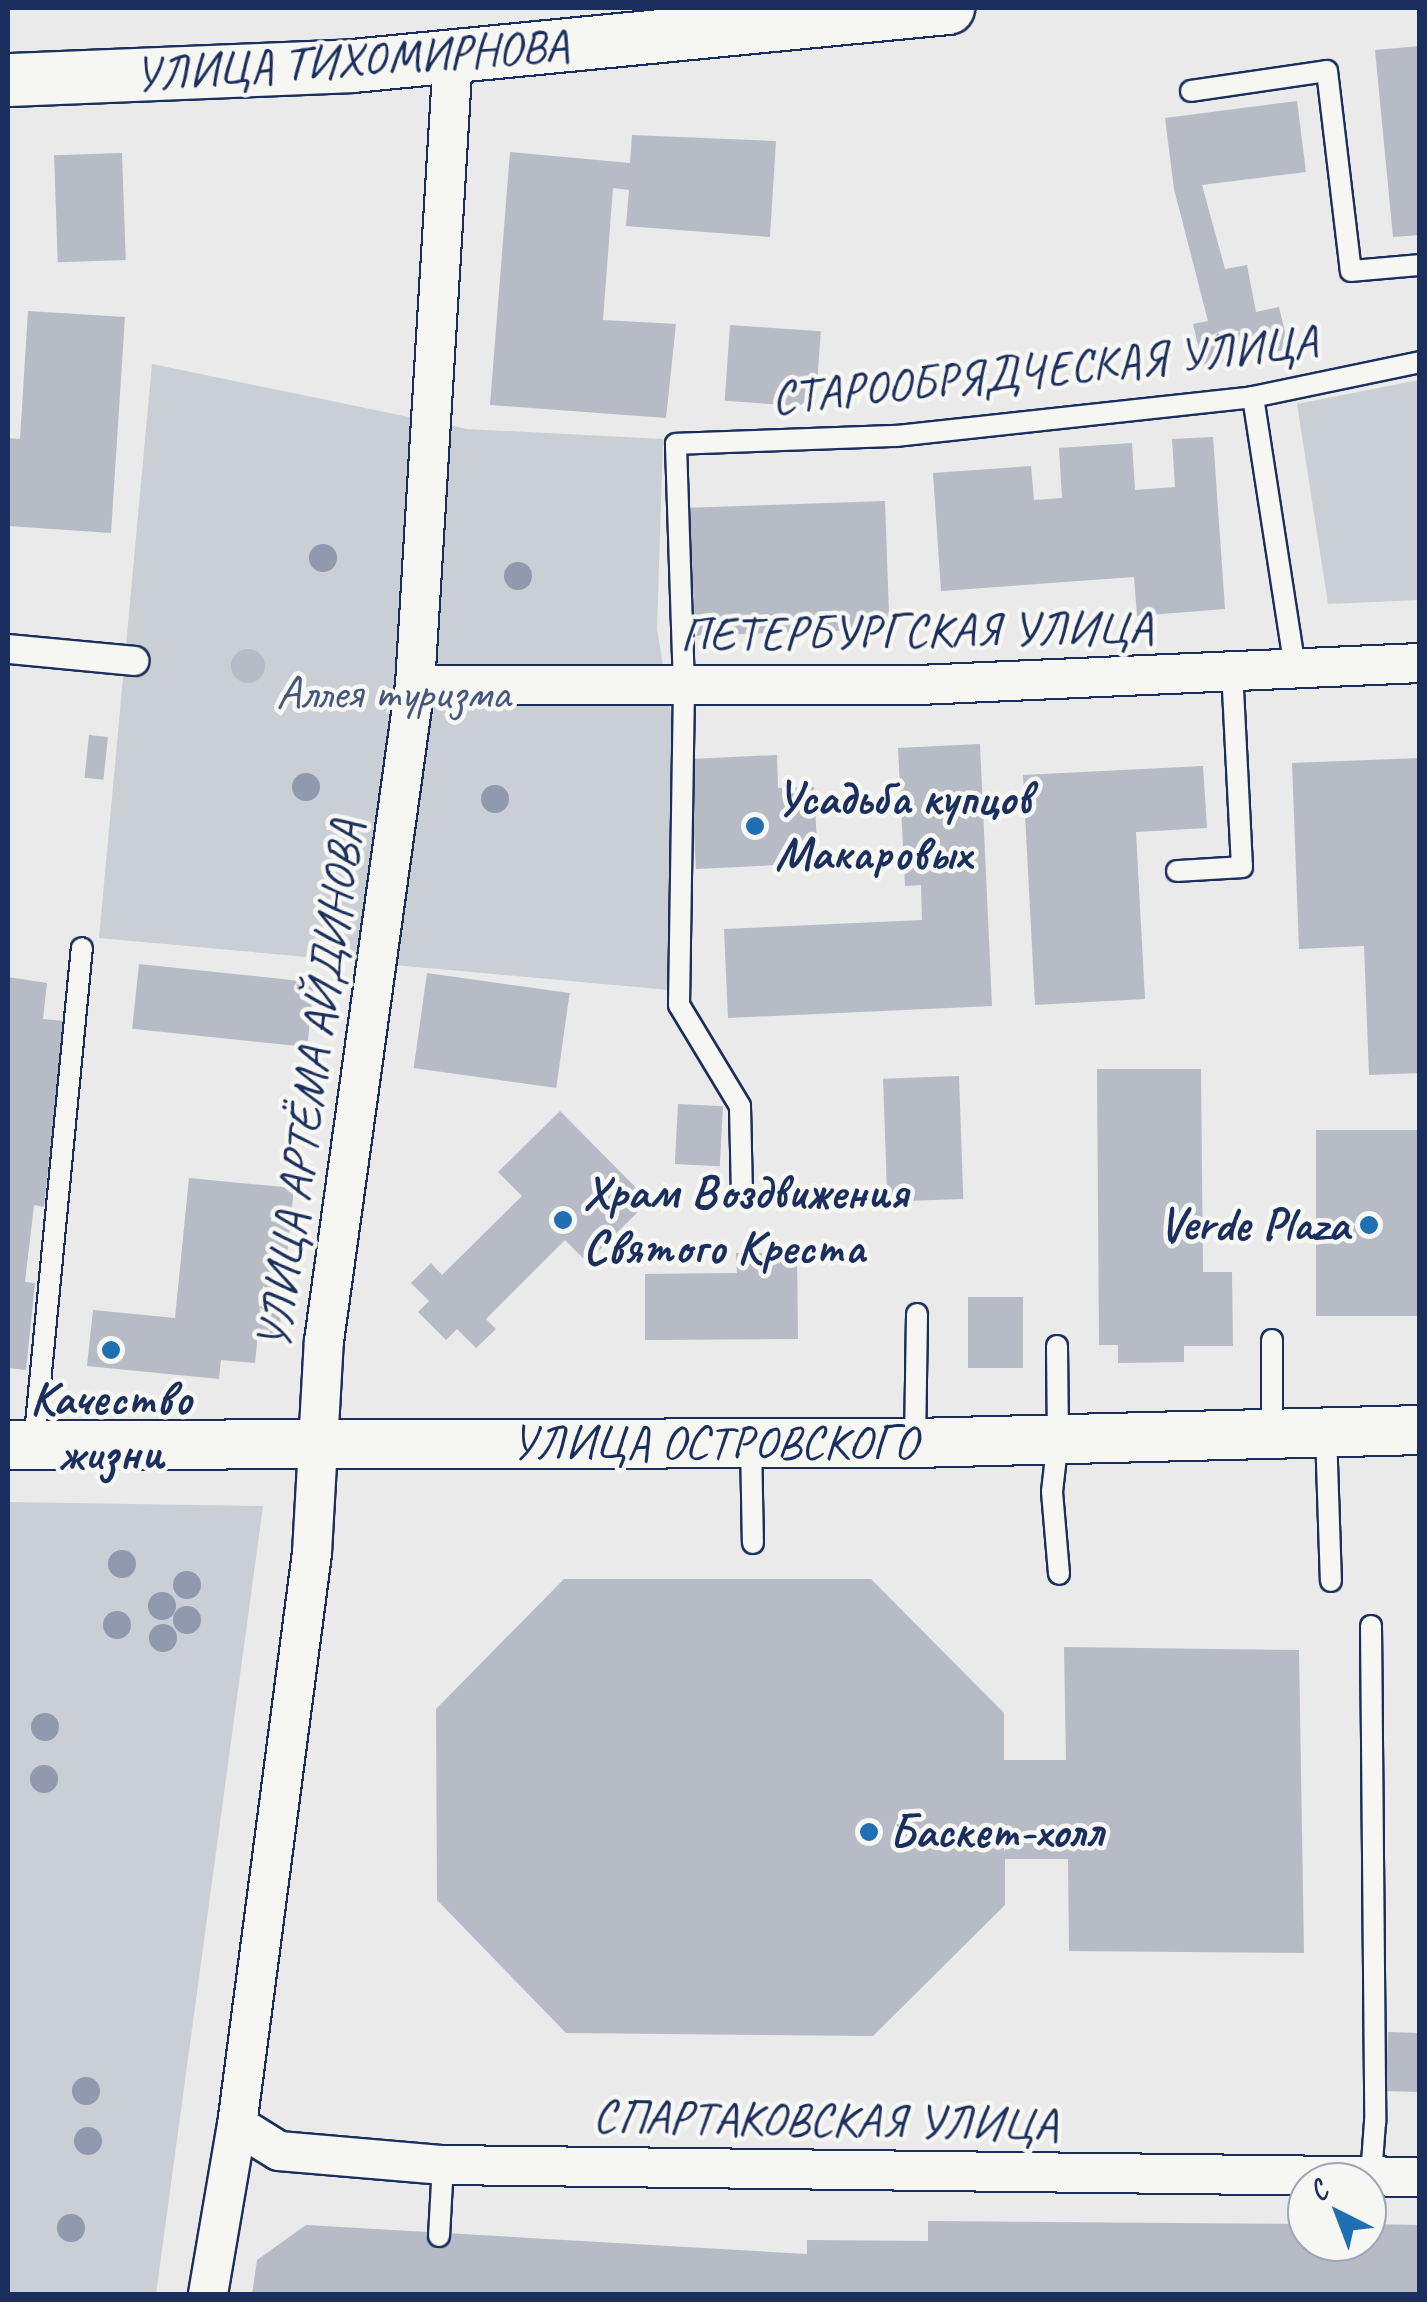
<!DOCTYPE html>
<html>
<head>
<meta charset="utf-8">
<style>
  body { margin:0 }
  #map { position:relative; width:1427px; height:2302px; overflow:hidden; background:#e9eae9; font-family:Caveat,sans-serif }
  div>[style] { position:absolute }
  .green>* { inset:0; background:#caced5 }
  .building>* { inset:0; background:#b6bbc6; transform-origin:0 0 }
  .round { border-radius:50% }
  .roads { filter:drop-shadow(2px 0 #1b2f5e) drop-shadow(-2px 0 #1b2f5e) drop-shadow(0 2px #1b2f5e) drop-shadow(0 -2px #1b2f5e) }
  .service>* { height:20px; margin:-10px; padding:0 10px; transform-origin:10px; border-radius:10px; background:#f6f6f2 }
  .pedestrian>* { height:28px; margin:-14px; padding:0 14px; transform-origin:14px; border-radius:14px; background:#f6f6f2 }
  .minor>* { height:38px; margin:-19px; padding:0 19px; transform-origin:19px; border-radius:19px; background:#f6f6f2 }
  .tertiary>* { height:48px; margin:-24px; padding:0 24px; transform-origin:24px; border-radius:24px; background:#f6f6f2 }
  .secondary>* { height:52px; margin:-26px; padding:0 26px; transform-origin:26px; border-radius:26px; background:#f6f6f2 }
  .trees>* { width:28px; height:28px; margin:-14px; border-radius:50%; background:#9099ad }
  .dots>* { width:28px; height:28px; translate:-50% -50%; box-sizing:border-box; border:5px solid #f6f6f2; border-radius:50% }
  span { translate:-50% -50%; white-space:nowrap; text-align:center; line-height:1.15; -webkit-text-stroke:9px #f6f6f2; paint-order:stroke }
  .street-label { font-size:48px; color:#1b2f5e }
  .park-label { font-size:48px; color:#47577c }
  .poi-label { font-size:48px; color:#1b2f5e; font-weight:700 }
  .left { translate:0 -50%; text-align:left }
  .right { translate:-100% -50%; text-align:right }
  .frame { position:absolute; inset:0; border:10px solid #1b2f5e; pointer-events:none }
  .north { position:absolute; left:1287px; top:2162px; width:100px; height:100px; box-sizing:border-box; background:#f6f6f2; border:2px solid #9ea6b7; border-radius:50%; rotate:318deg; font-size:28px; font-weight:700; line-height:40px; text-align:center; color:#1b2f5e }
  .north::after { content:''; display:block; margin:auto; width:35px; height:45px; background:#1f6fb2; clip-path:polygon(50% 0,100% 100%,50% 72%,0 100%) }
</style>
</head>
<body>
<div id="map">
  <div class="green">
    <i style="clip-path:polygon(152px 364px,467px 429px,663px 439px,657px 629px,679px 763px,669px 990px,99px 938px)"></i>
    <i style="clip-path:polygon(1419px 380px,1419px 600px,1328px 604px,1297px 404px)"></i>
    <i style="clip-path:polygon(8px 1502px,263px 1506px,156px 2294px,8px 2294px)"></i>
  </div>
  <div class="building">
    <i style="clip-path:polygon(1420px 46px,1420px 235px,1393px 237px,1375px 50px)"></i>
    <i style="clip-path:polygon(1297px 101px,1306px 172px,1202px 185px,1225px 269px,1247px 265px,1256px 312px,1279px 307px,1289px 349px,1203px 366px,1193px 324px,1208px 321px,1174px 189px,1165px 118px)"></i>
    <i style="clip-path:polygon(632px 135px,776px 141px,770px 237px,626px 226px,629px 190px,613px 188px,603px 320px,676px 324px,666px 418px,490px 405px,510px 152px,630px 163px)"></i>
    <i style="left:122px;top:153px;width:107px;height:68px;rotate:88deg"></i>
    <i style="clip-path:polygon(28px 311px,125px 317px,111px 533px,8px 526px,8px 438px,20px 439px)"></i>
    <i style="left:730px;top:325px;width:91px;height:76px;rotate:4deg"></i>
    <i style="clip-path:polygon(1213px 437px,1225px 609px,1137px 616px,1134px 577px,941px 591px,933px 473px,1031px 466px,1034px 500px,1062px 498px,1059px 448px,1132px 443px,1135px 490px,1175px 487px,1172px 439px)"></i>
    <i style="left:885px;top:501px;width:128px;height:195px;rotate:88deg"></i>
    <i class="round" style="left:231px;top:649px;width:34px;height:34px"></i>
    <i style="left:89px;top:735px;width:19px;height:43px;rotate:6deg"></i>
    <i style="clip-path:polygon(980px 744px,992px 1006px,728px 1018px,724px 929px,922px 920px,921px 885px,905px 886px,898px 748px)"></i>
    <i style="clip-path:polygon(777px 755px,778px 788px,814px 787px,818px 863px,696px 869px,690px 759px)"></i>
    <i style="clip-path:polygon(1420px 758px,1420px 1073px,1369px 1075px,1364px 946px,1299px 949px,1292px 763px)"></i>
    <i style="clip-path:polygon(1203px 766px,1207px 828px,1136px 832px,1145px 999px,1035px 1005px,1023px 775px)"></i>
    <i style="left:139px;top:964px;width:176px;height:65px;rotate:6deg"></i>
    <i style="left:427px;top:973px;width:144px;height:96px;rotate:8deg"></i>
    <i style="clip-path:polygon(8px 977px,47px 983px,43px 1019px,64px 1021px,44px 1207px,34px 1205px,25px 1282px,35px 1283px,26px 1370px,8px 1368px)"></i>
    <i style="clip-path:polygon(1097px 1069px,1201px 1069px,1203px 1272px,1232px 1272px,1233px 1346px,1184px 1346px,1184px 1362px,1118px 1363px,1118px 1345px,1099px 1345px)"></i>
    <i style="left:959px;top:1076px;width:123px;height:76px;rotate:88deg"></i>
    <i style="left:678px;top:1104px;width:45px;height:60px;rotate:3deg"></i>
    <i style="clip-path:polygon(560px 1111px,649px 1201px,587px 1262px,565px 1240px,486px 1319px,496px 1329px,476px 1348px,457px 1329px,446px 1340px,418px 1312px,429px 1301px,411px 1283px,431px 1263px,442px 1275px,522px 1196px,498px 1172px)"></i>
    <i style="left:1420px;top:1130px;width:186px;height:104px;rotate:90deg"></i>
    <i style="clip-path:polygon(189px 1178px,294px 1188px,279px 1335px,258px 1333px,255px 1363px,221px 1360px,219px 1379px,87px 1366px,93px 1310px,175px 1318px)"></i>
    <i style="clip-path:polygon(736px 1253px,797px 1253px,798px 1339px,645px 1340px,645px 1274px,737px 1273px)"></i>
    <i style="left:968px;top:1297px;width:55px;height:71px"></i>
    <i style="clip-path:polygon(564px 1579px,871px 1579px,1004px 1713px,1004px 1760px,1066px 1760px,1064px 1647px,1299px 1650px,1304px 1953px,1069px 1951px,1068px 1859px,1005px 1859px,1005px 1905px,873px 2036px,566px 2033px,437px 1900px,436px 1709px)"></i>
    <i style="left:1388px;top:2032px;width:32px;height:59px;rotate:2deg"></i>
    <i style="clip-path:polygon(928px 2221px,1307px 2224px,1307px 2242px,1367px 2242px,1367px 2224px,1420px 2225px,1420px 2294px,252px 2294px,257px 2260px,306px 2225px,807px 2254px,807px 2240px,928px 2241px)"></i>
  </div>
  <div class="roads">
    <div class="service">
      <i style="left:1191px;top:91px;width:137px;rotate:-8.4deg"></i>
      <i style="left:1327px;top:71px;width:201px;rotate:83.2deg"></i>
      <i style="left:1351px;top:271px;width:69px;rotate:-5deg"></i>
      <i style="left:1253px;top:397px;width:275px;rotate:81.2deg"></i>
      <i style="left:1177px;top:871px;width:65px;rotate:-3.5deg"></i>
      <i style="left:1242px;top:867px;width:195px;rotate:-92.9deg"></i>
      <i style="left:742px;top:1195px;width:89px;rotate:-91.3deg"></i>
      <i style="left:740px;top:1106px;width:118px;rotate:-121.1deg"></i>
      <i style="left:679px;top:1005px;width:318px;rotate:-89.1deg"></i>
      <i style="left:684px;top:687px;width:243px;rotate:-91.9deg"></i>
      <i style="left:676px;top:444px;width:220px;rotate:-2.1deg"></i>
      <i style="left:896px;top:436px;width:359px;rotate:-6.2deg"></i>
      <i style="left:1253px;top:397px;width:171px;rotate:-11.8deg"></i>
      <i style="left:1272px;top:1340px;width:94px;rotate:90deg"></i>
      <i style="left:1057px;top:1346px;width:93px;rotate:89.4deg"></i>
      <i style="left:1058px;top:1439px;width:53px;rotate:96.5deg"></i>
      <i style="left:1052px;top:1492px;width:82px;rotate:85.1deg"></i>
      <i style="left:1326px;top:1433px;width:148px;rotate:88.1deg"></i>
      <i style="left:751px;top:1443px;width:100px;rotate:88.9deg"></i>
      <i style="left:915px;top:1443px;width:129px;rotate:-89.1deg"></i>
      <i style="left:34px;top:1445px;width:499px;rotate:-84.5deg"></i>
      <i style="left:1371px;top:1626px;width:496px;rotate:89.5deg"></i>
      <i style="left:1375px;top:2122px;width:55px;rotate:94.2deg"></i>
      <i style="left:439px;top:2236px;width:71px;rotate:-86.8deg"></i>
    </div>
    <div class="pedestrian">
      <i style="left:8px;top:649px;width:127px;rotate:5.4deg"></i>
    </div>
    <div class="minor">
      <i style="left:415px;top:685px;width:503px"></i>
      <i style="left:918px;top:685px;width:502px;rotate:-2.51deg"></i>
      <i style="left:237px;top:2125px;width:49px;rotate:31.8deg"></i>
      <i style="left:279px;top:2151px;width:165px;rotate:4.9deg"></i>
      <i style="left:443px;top:2165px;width:977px;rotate:0.7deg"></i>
      <i style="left:208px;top:2294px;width:171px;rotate:-80.3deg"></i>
      <i style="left:237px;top:2125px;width:577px;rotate:-82.53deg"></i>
      <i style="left:312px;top:1553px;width:212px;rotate:-86.8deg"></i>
      <i style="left:324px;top:1341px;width:662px;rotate:-82.1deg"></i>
      <i style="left:415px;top:685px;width:630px;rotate:-86.54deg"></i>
    </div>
    <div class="tertiary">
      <i style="left:8px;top:1445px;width:907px;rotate:-0.13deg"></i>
      <i style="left:915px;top:1443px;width:505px;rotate:-1.47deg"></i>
    </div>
    <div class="secondary">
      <i style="left:8px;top:80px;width:345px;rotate:-2.3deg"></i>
      <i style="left:353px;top:66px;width:598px;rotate:-5.57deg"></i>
    </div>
  </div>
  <div class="trees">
    <i style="left:323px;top:558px"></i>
    <i style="left:518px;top:576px"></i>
    <i style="left:306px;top:787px"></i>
    <i style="left:495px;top:799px"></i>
    <i style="left:122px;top:1564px"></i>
    <i style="left:187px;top:1585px"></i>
    <i style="left:162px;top:1606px"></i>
    <i style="left:187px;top:1620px"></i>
    <i style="left:117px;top:1625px"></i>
    <i style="left:163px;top:1638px"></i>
    <i style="left:45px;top:1727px"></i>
    <i style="left:44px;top:1779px"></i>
    <i style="left:86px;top:2091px"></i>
    <i style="left:88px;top:2141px"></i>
    <i style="left:71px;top:2228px"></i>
  </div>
  <div class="dots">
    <i style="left:755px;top:826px;background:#1f6fb2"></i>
    <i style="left:563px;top:1220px;background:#1f6fb2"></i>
    <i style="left:1369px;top:1225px;background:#1f6fb2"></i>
    <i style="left:111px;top:1350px;background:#1f6fb2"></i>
    <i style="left:869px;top:1832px;background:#1f6fb2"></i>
  </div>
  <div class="street-label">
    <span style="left:351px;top:60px;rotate:-4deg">УЛИЦА ТИХОМИРНОВА</span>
    <span style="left:1044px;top:370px;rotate:-6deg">СТАРООБРЯДЧЕСКАЯ УЛИЦА</span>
    <span style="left:916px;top:631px;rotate:-1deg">ПЕТЕРБУРГСКАЯ УЛИЦА</span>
    <span style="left:310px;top:1085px;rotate:-82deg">УЛИЦА АРТЁМА АЙДИНОВА</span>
    <span style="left:714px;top:1443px">УЛИЦА ОСТРОВСКОГО</span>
    <span style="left:825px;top:2120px;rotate:1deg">СПАРТАКОВСКАЯ УЛИЦА</span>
  </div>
  <div class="park-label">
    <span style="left:393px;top:693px">Аллея туризма</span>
  </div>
  <div class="poi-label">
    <span class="left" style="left:775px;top:826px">Усадьба купцов<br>Макаровых</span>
    <span class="left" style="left:583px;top:1220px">Храм Воздвижения<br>Святого Креста</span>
    <span class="right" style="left:1349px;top:1225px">Verde Plaza</span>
    <span style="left:111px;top:1426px">Качество<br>жизни</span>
    <span class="left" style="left:889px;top:1832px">Баскет-холл</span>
  </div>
  <div class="frame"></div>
  <div class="north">С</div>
</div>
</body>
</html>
